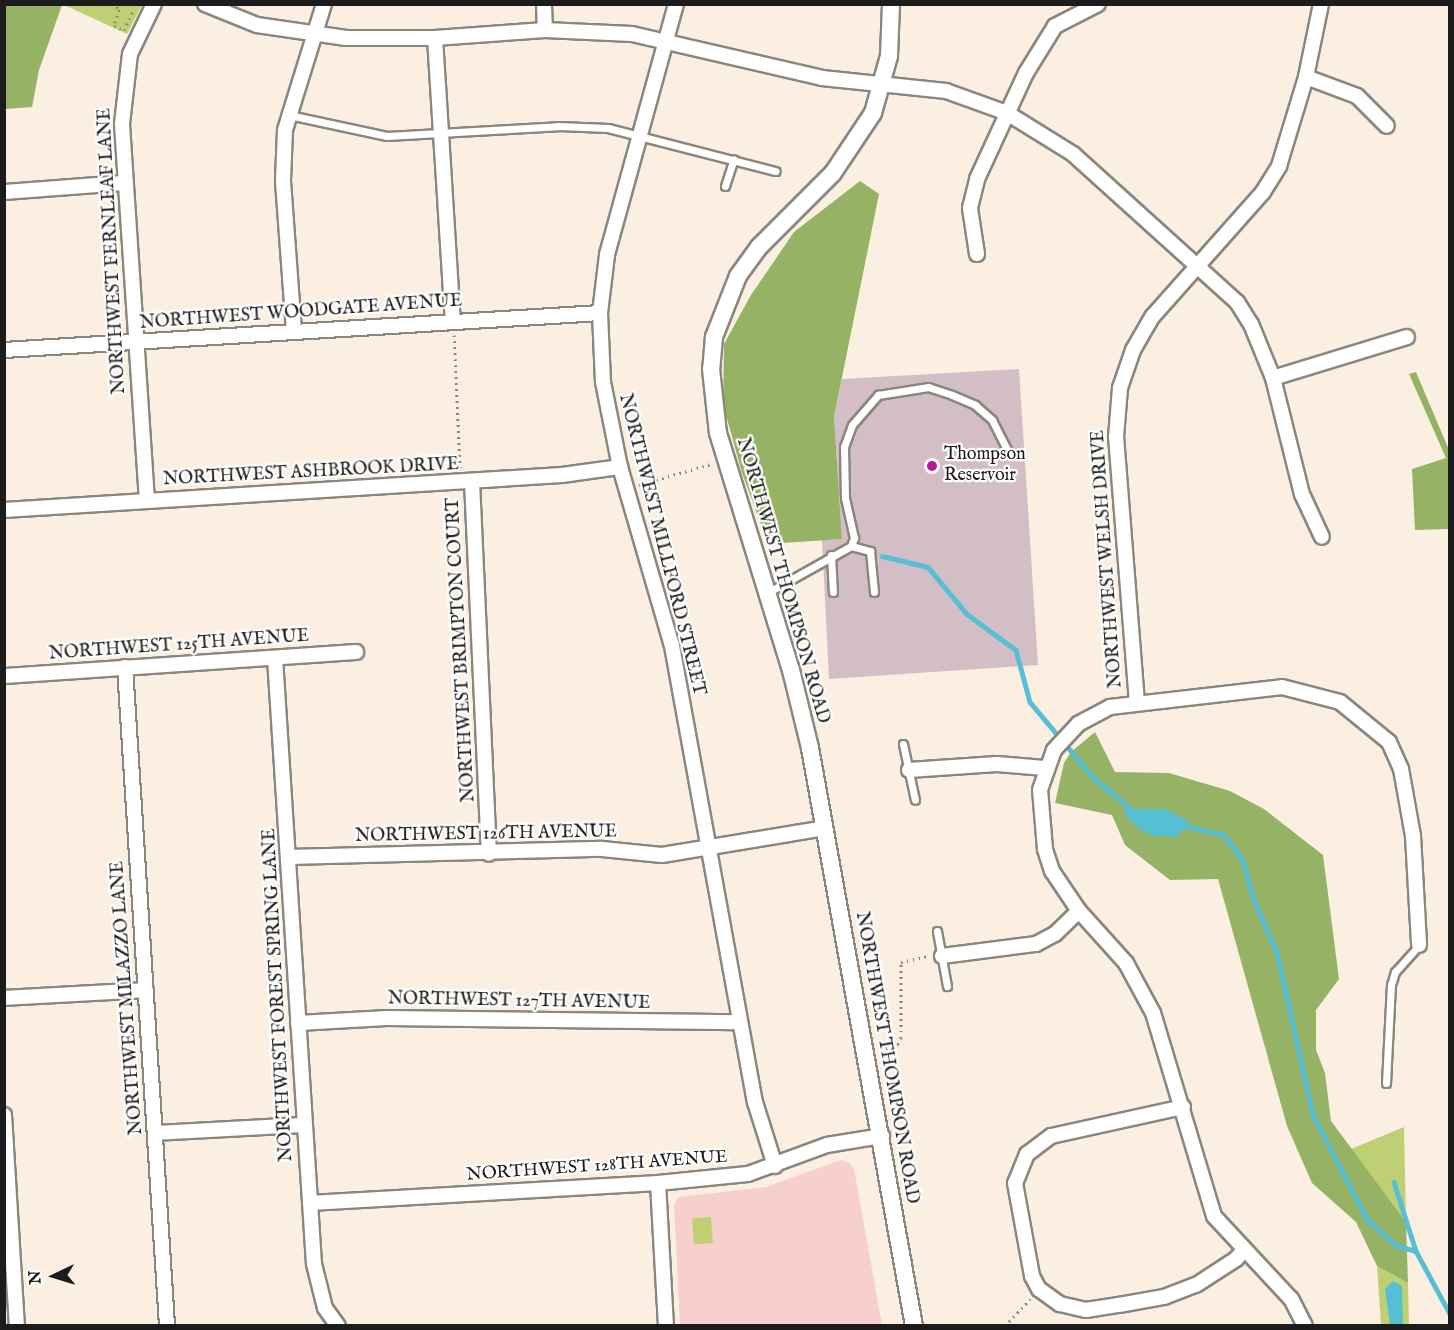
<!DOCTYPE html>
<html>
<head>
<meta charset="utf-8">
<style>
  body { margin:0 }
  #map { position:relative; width:1454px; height:1330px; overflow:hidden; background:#faefe1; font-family:"IM FELL English",serif }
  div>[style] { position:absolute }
  .built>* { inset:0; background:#f7d0ce }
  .industrial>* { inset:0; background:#d2bec4 }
  .green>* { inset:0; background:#bed073; transform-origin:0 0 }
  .forest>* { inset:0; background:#96b265 }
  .water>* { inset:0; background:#56bfd3 }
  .stream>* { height:4.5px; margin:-2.25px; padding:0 2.25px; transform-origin:2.25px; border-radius:2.25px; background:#56bfd3 }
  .path>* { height:3px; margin-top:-1.5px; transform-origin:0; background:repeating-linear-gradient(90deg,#8b867e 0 1.5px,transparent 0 6px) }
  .roads { filter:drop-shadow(2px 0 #8b867e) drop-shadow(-2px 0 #8b867e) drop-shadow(0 2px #8b867e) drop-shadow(0 -2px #8b867e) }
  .service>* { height:7px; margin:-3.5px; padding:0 3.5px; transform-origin:3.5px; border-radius:3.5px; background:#fff }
  .minor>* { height:14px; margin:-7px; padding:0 7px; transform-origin:7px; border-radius:7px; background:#fff }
  .tertiary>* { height:16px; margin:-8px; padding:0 8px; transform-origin:8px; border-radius:8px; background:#fff }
  .dots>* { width:16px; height:16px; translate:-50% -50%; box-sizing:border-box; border:3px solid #fff; border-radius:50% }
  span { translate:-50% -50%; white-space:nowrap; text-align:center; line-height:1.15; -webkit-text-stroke:4.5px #fff; paint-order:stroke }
  .street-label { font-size:18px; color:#1c1c1c }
  .poi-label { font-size:18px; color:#1c1c1c }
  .left { translate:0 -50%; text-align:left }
  .frame { position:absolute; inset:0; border:6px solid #1c1c1c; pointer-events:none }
  .north { position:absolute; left:24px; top:1246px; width:60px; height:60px; -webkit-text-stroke:4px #fff; paint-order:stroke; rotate:266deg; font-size:16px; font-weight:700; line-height:24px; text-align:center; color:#1c1c1c }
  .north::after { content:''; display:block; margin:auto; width:21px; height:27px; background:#1c1c1c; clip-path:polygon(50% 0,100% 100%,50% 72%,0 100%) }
</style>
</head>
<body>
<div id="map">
  <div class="built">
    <i style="clip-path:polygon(841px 1160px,850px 1163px,854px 1169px,882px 1325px,680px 1325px,674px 1205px,679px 1197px,766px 1187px)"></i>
  </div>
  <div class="industrial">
    <i style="clip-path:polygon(1019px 369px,1038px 665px,829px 679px,822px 540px,842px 539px,834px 417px,842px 379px)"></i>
  </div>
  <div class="green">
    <i style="clip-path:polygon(62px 4px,142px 5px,127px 34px)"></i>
    <i style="clip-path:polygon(1404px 1127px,1406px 1222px,1351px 1149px)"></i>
    <i style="left:711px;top:1217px;width:26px;height:19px;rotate:86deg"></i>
    <i style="clip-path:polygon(1377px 1266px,1408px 1283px,1409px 1325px,1381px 1325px)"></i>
  </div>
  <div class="forest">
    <i style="clip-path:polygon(4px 5px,62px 5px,39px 70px,32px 107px,5px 109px)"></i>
    <i style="clip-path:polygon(860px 181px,879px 194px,834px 417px,842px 539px,768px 544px,742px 473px,723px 404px,724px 344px,751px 295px,794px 232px)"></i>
    <i style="clip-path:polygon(1416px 372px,1449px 450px,1449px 529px,1415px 530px,1412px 469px,1446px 458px,1409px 374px)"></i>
    <i style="clip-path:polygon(1095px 732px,1115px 772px,1169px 773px,1230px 791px,1264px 809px,1323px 855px,1339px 979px,1316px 1010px,1316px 1050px,1325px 1073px,1331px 1121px,1406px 1222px,1408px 1283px,1377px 1266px,1356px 1222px,1312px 1183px,1287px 1126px,1218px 879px,1170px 880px,1125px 845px,1112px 815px,1055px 803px,1064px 763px,1071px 752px)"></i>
  </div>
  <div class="water">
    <i style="clip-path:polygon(1127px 809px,1165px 809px,1187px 820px,1187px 827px,1176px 837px,1155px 836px,1139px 829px,1124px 814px)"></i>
    <i style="clip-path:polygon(1393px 1281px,1402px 1286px,1403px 1325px,1390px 1325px,1385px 1289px)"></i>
  </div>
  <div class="stream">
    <i style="left:882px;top:556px;width:47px;rotate:13.4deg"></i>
    <i style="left:928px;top:567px;width:61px;rotate:50.3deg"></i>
    <i style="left:967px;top:614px;width:61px;rotate:36.3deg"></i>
    <i style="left:1016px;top:650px;width:54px;rotate:74.9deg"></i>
    <i style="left:1030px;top:702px;width:98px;rotate:50deg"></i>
    <i style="left:1093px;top:777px;width:51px;rotate:40.2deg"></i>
    <i style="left:1183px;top:825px;width:42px;rotate:13.7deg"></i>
    <i style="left:1224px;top:835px;width:31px;rotate:53deg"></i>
    <i style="left:1243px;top:860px;width:39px;rotate:75deg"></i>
    <i style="left:1253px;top:898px;width:59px;rotate:66deg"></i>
    <i style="left:1277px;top:952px;width:167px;rotate:77.5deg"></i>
    <i style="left:1313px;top:1115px;width:119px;rotate:62.4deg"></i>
    <i style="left:1368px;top:1220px;width:38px;rotate:42deg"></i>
    <i style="left:1396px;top:1245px;width:21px;rotate:17deg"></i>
    <i style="left:1416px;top:1251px;width:72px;rotate:61.6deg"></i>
    <i style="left:1394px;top:1182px;width:72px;rotate:72.3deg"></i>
  </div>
  <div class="path">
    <i style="left:111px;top:4px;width:7px;rotate:34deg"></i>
    <i style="left:117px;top:8px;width:4px;rotate:-76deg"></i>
    <i style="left:121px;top:4px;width:23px;rotate:108deg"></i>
    <i style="left:114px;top:26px;width:11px;rotate:22deg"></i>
    <i style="left:124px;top:30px;width:21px;rotate:-65deg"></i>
    <i style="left:454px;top:335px;width:133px;rotate:87.4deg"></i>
    <i style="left:639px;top:485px;width:75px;rotate:-16.3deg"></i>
    <i style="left:880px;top:1050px;width:19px;rotate:-18deg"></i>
    <i style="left:898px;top:1044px;width:7px;rotate:-63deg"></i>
    <i style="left:901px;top:1038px;width:76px;rotate:-90deg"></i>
    <i style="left:901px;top:962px;width:29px;rotate:-12deg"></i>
    <i style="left:1005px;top:1326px;width:37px;rotate:-47deg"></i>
  </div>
  <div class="roads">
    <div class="service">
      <i style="left:289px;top:115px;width:100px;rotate:12.1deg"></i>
      <i style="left:387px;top:136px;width:171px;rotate:-3.3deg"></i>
      <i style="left:558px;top:126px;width:50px;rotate:2.3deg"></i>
      <i style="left:608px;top:128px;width:173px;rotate:14.4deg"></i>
      <i style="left:725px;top:186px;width:28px;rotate:-72deg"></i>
      <i style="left:851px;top:546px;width:20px;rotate:15deg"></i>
      <i style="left:870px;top:551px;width:41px;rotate:84.4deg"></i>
      <i style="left:831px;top:555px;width:37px;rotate:87deg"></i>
      <i style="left:767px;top:593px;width:96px;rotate:-29.2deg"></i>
      <i style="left:851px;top:546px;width:9px;rotate:-69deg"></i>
      <i style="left:854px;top:538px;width:41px;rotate:-102.7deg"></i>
      <i style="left:845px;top:498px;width:51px;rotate:-91.1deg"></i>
      <i style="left:844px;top:447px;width:23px;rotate:-70deg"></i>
      <i style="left:852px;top:425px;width:40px;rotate:-49deg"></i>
      <i style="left:878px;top:395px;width:51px;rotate:-9.1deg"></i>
      <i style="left:928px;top:387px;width:25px;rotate:18deg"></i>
      <i style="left:952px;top:395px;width:25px;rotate:23deg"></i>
      <i style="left:975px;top:405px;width:23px;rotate:41deg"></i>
      <i style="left:992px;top:420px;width:36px;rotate:63deg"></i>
      <i style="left:903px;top:744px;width:57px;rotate:77.9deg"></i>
      <i style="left:937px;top:931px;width:56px;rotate:79.7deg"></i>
      <i style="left:1386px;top:1083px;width:98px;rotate:-87.1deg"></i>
      <i style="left:1391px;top:985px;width:14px;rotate:-73deg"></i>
      <i style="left:1395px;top:972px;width:36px;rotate:-48deg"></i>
    </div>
    <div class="minor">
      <i style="left:205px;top:4px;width:56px;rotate:22deg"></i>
      <i style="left:257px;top:25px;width:90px;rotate:8.3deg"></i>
      <i style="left:346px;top:38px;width:89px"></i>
      <i style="left:435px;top:38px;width:110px;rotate:-4.2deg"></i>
      <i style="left:545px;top:30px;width:87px;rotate:2.6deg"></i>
      <i style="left:632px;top:34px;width:195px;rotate:13deg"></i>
      <i style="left:822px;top:78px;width:125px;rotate:6deg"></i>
      <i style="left:946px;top:91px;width:65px;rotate:19.8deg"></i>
      <i style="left:1007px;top:113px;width:78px;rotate:31.8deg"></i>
      <i style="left:1073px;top:154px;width:221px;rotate:42.1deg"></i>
      <i style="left:1237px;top:302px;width:26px;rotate:58deg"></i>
      <i style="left:1251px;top:324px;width:58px;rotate:67.8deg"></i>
      <i style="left:1273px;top:378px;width:120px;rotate:76deg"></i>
      <i style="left:1302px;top:494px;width:47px;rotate:65.1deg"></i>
      <i style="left:544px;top:4px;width:26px;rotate:88deg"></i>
      <i style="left:676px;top:4px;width:260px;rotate:105.4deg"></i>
      <i style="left:607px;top:255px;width:58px;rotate:96.9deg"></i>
      <i style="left:600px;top:313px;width:69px;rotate:87.5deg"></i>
      <i style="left:603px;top:382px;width:87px;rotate:78.7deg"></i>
      <i style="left:620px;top:467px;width:186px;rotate:73.8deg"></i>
      <i style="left:672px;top:646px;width:463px;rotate:79.7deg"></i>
      <i style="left:755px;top:1102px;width:67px;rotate:72.6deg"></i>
      <i style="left:435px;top:38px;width:284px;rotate:86.4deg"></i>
      <i style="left:1306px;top:77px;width:54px;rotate:20.4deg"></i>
      <i style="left:1357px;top:96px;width:42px;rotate:45deg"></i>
      <i style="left:4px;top:192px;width:119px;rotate:-4.3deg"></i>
      <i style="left:977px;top:254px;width:47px;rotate:-98.7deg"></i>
      <i style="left:970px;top:208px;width:30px;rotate:-76deg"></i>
      <i style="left:977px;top:179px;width:117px;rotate:-65.2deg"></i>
      <i style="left:1026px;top:73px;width:55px;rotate:-58.3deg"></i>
      <i style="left:1055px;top:26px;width:48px;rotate:-27.1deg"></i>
      <i style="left:294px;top:331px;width:151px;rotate:-94.2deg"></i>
      <i style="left:283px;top:180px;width:50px;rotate:-87.7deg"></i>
      <i style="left:285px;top:130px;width:132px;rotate:-72.8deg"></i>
      <i style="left:4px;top:350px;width:597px;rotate:-3.55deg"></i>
      <i style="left:1273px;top:378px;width:140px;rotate:-17deg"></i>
      <i style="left:472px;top:481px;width:373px;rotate:87.4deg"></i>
      <i style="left:147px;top:501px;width:378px;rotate:-93.8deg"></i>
      <i style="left:122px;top:124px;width:70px;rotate:-83.5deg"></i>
      <i style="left:130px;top:54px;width:55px;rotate:-64.4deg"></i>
      <i style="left:4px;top:510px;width:559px;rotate:-3.59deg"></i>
      <i style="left:562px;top:475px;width:59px;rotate:-7.9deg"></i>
      <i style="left:275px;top:658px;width:607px;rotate:86.32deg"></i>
      <i style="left:314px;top:1264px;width:45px;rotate:76deg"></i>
      <i style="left:325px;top:1308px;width:22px;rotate:54deg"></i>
      <i style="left:125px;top:667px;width:660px;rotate:86.35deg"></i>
      <i style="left:4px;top:676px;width:353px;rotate:-3.9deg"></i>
      <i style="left:1137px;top:703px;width:267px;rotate:-94.5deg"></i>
      <i style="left:1116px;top:437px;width:49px;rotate:-85.3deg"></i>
      <i style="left:1120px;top:388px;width:40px;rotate:-71.1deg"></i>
      <i style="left:1133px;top:350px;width:39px;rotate:-60deg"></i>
      <i style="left:1153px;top:316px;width:166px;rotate:-48.4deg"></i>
      <i style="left:1263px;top:192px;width:31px;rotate:-58deg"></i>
      <i style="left:1279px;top:166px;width:93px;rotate:-73.1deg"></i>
      <i style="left:1306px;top:77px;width:75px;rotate:-78.4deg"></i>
      <i style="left:909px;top:770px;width:88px;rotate:-3.9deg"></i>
      <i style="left:997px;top:764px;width:48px;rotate:4.8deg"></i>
      <i style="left:289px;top:857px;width:313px;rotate:-1.5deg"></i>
      <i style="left:602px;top:849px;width:60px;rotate:5.7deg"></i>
      <i style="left:662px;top:855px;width:165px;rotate:-9.4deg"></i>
      <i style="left:942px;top:956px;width:95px;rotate:-7.3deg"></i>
      <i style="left:1036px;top:944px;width:21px;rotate:-28deg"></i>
      <i style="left:1055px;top:934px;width:33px;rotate:-44deg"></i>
      <i style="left:4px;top:998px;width:142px;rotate:-3.2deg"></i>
      <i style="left:298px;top:1023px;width:89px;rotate:-3.2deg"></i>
      <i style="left:387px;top:1018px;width:352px;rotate:0.7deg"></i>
      <i style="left:1183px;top:1107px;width:135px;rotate:167.6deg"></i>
      <i style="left:1051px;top:1136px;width:30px;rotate:143deg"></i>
      <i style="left:1027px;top:1154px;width:31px;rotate:112deg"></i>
      <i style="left:1015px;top:1183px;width:95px;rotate:79.6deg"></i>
      <i style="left:1032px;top:1276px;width:15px;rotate:62deg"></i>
      <i style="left:1039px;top:1289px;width:26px;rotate:36deg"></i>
      <i style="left:1060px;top:1304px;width:27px;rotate:13deg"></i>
      <i style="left:1086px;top:1310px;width:33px;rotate:-9deg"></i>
      <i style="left:1119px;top:1305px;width:46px;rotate:-10.1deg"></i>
      <i style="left:1164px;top:1297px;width:34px;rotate:-21deg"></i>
      <i style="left:1196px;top:1285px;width:48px;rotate:-33deg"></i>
      <i style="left:1236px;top:1259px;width:13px;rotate:-48deg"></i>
      <i style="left:4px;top:1115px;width:211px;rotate:86.5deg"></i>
      <i style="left:155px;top:1133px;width:150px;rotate:-3.1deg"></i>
      <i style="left:658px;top:1183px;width:143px;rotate:86.8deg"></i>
      <i style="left:310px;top:1203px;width:349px;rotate:-3.3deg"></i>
      <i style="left:658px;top:1183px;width:90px;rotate:-5.7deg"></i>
      <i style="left:748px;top:1174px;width:84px;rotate:-20.2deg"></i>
      <i style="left:827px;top:1145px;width:56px;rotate:-9.3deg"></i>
      <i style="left:1305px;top:1326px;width:30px;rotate:-117deg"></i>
      <i style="left:1291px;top:1299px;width:113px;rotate:-132.9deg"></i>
      <i style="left:1214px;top:1216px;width:212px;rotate:-106.7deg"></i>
      <i style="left:1153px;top:1013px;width:57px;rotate:-118.4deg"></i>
      <i style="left:1126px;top:963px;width:70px;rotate:-132.1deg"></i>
      <i style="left:1079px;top:911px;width:48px;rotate:-124deg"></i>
      <i style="left:1052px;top:871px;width:23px;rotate:-108deg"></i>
      <i style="left:1045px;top:849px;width:59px;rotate:-94.8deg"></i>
      <i style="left:1040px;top:790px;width:42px;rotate:-70.7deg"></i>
      <i style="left:1054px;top:750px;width:35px;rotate:-47deg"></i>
      <i style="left:1078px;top:724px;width:36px;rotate:-28deg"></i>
      <i style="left:1110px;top:707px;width:173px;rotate:-6.6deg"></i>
      <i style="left:1282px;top:687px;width:60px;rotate:14.5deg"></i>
      <i style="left:1340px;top:702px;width:63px;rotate:39.2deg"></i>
      <i style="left:1389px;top:742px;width:30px;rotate:66deg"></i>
      <i style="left:1401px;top:769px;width:68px;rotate:79.8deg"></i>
      <i style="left:1413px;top:836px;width:109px;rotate:86.8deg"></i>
    </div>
    <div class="tertiary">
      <i style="left:891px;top:4px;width:52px;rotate:92.2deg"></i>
      <i style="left:889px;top:56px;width:59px;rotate:105.7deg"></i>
      <i style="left:873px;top:113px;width:72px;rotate:123.7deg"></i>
      <i style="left:833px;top:173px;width:105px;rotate:135deg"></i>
      <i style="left:759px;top:247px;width:36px;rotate:126deg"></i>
      <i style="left:738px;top:276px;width:66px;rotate:111.5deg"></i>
      <i style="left:714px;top:337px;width:32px;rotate:95deg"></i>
      <i style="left:711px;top:369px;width:64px;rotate:83.8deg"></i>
      <i style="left:718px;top:433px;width:248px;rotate:72.9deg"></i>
      <i style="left:791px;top:670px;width:80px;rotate:76.3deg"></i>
      <i style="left:810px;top:748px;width:587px;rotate:79.8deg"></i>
    </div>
  </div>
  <div class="dots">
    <i style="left:932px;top:466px;background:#b5179e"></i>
  </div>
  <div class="street-label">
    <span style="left:113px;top:251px;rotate:-93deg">NORTHWEST FERNLEAF LANE</span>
    <span style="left:301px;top:313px;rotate:-4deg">NORTHWEST WOODGATE AVENUE</span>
    <span style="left:311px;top:473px;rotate:-3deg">NORTHWEST ASHBROOK DRIVE</span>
    <span style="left:661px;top:545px;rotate:76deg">NORTHWEST MILLFORD STREET</span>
    <span style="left:1108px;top:559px;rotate:-94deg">NORTHWEST WELSH DRIVE</span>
    <span style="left:782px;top:581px;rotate:74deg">NORTHWEST THOMPSON ROAD</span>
    <span style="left:179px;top:646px;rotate:-4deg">NORTHWEST 125TH AVENUE</span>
    <span style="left:462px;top:650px;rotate:-93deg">NORTHWEST BRIMPTON COURT</span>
    <span style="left:486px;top:835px;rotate:-1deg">NORTHWEST 126TH AVENUE</span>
    <span style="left:279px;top:995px;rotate:-93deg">NORTHWEST FOREST SPRING LANE</span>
    <span style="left:128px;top:998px;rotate:-94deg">NORTHWEST MILAZZO LANE</span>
    <span style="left:519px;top:1002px;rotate:1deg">NORTHWEST 127TH AVENUE</span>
    <span style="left:886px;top:1058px;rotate:80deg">NORTHWEST THOMPSON ROAD</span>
    <span style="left:597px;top:1167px;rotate:-4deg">NORTHWEST 128TH AVENUE</span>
  </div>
  <div class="poi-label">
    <span class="left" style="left:944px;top:466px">Thompson<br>Reservoir</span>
  </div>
  <div class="frame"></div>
  <div class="north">N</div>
</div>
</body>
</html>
